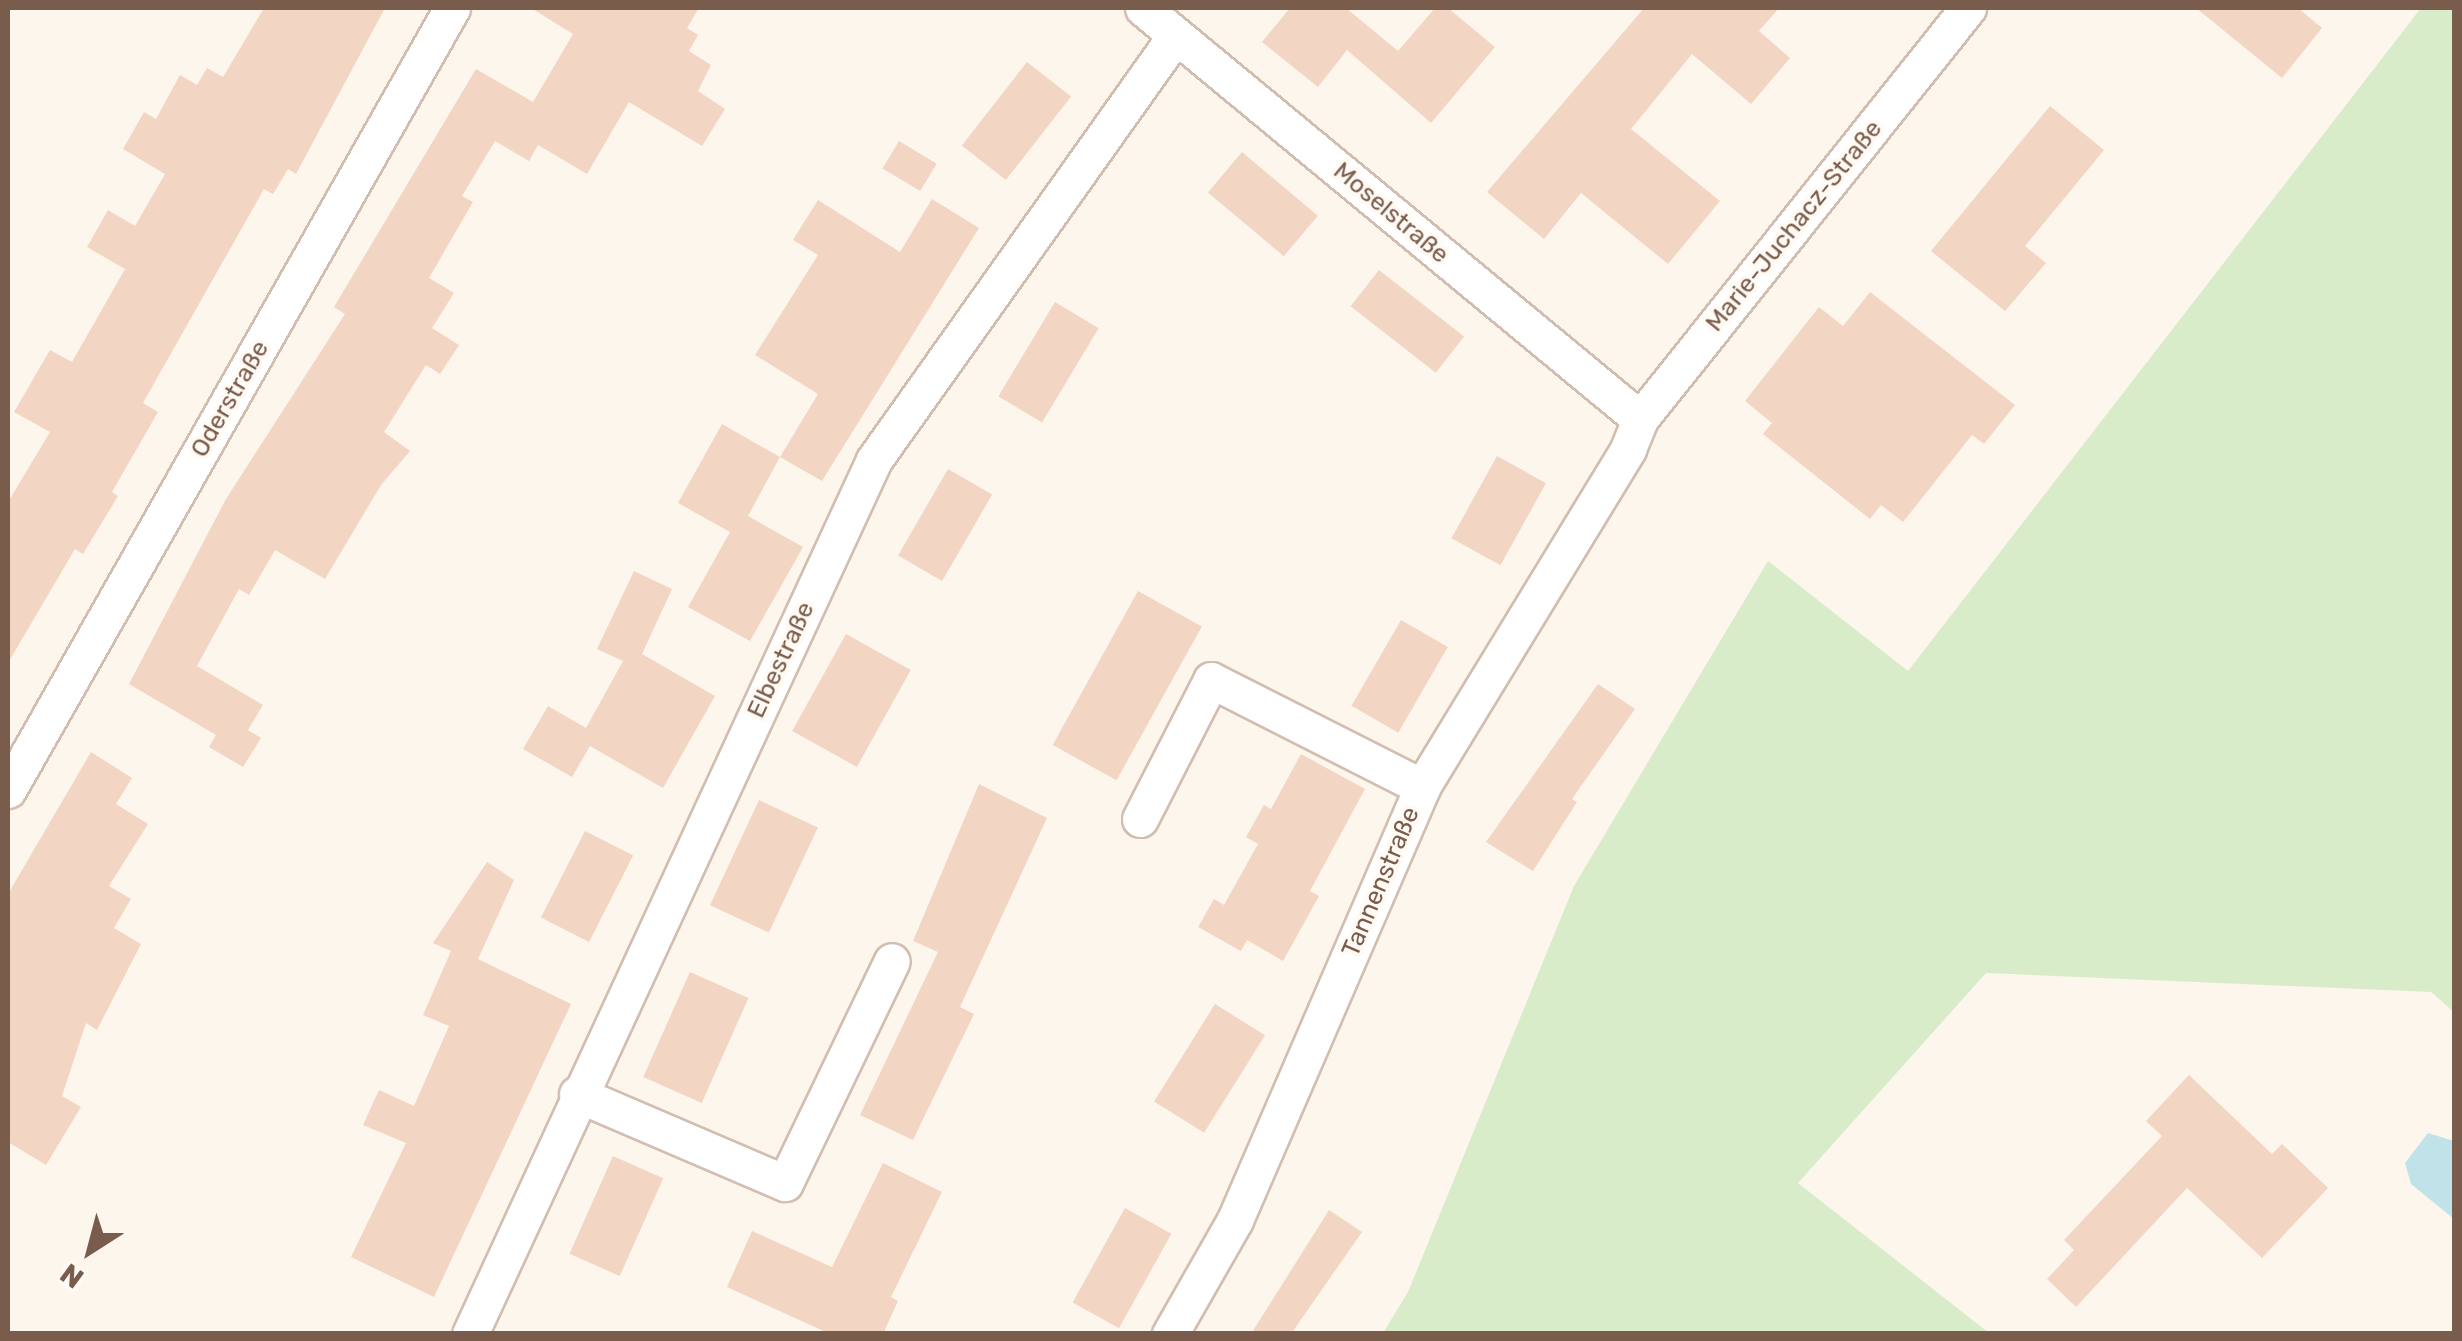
<!DOCTYPE html>
<html>
<head>
<meta charset="utf-8">
<style>
  body { margin:0 }
  #map { position:relative; width:2462px; height:1341px; overflow:hidden; background:#fdf6ec; font-family:Rubik,sans-serif }
  div>[style] { position:absolute }
  .green>* { inset:0; background:#d8ecc9 }
  .water>* { inset:0; background:#bfe3e8 }
  .building>* { inset:0; background:#f3d5c3; transform-origin:0 0 }
  .roads { filter:drop-shadow(2px 0 #d1beb0) drop-shadow(-2px 0 #d1beb0) drop-shadow(0 2px #d1beb0) drop-shadow(0 -2px #d1beb0) }
  .minor>* { height:35px; margin:-17.5px; padding:0 17.5px; transform-origin:17.5px; border-radius:17.5px; background:#fff }
  span { translate:-50% -50%; white-space:nowrap; text-align:center; line-height:1.15; -webkit-text-stroke:8px #fffaf3; paint-order:stroke }
  .street-label { font-size:25px; color:#7a5c4d }
  .frame { position:absolute; inset:0; border:10px solid #7a5c4d; pointer-events:none }
  .north { position:absolute; left:40px; top:1201px; width:100px; height:100px; -webkit-text-stroke:8px #fffaf3; paint-order:stroke; rotate:216deg; font-size:28px; font-weight:700; line-height:40px; text-align:center; color:#7a5c4d }
  .north::after { content:''; display:block; margin:auto; width:35px; height:45px; background:#7a5c4d; clip-path:polygon(50% 0,100% 100%,50% 72%,0 100%) }
</style>
</head>
<body>
<div id="map">
  <div class="green">
    <i style="clip-path:polygon(2421px 8px,2454px 8px,2454px 1012px,2431px 992px,1986px 973px,1798px 1183px,1989px 1333px,1383px 1333px,1408px 1292px,1574px 886px,1768px 561px,1908px 671px)"></i>
  </div>
  <div class="water">
    <i style="clip-path:polygon(2428px 1133px,2454px 1141px,2454px 1219px,2411px 1184px,2405px 1163px)"></i>
  </div>
  <div class="building">
    <i style="clip-path:polygon(264px 8px,385px 8px,296px 174px,288px 169px,273px 194px,264px 189px,143px 403px,158px 412px,112px 492px,118px 496px,83px 554px,75px 549px,8px 663px,8px 502px,50px 432px,14px 412px,50px 350px,72px 362px,125px 269px,87px 247px,108px 210px,135px 226px,165px 174px,123px 149px,144px 112px,156px 119px,180px 75px,197px 85px,207px 68px,223px 77px)"></i>
    <i style="clip-path:polygon(531px 8px,699px 8px,687px 28px,698px 35px,689px 51px,711px 65px,698px 91px,725px 109px,702px 146px,629px 102px,587px 174px,538px 145px,529px 161px,495px 141px,462px 196px,473px 202px,429px 278px,454px 293px,432px 328px,459px 345px,440px 374px,426px 365px,384px 432px,410px 451px,381px 485px,325px 579px,275px 550px,249px 595px,239px 589px,197px 666px,263px 705px,248px 730px,261px 738px,243px 767px,209px 747px,216px 735px,129px 684px,226px 499px,345px 314px,334px 307px,476px 69px,533px 102px,573px 34px)"></i>
    <i style="clip-path:polygon(1290px 8px,1346px 8px,1398px 51px,1435px 8px,1448px 8px,1495px 47px,1431px 123px,1347px 50px,1318px 87px,1262px 42px)"></i>
    <i style="clip-path:polygon(1644px 8px,1779px 8px,1759px 31px,1790px 58px,1751px 104px,1692px 54px,1631px 129px,1720px 201px,1668px 264px,1581px 193px,1544px 239px,1487px 192px)"></i>
    <i style="clip-path:polygon(2196px 8px,2298px 8px,2322px 28px,2282px 78px)"></i>
    <i style="left:1027px;top:62px;width:56px;height:106px;rotate:38deg"></i>
    <i style="clip-path:polygon(2050px 106px,2104px 150px,2025px 246px,2046px 263px,2005px 311px,1931px 251px)"></i>
    <i style="left:899px;top:141px;width:44px;height:32px;rotate:31deg"></i>
    <i style="left:1242px;top:152px;width:99px;height:53px;rotate:40deg"></i>
    <i style="clip-path:polygon(932px 199px,979px 228px,822px 481px,780px 457px,818px 394px,755px 355px,818px 255px,793px 240px,818px 200px,900px 252px)"></i>
    <i style="left:1379px;top:270px;width:108px;height:46px;rotate:38deg"></i>
    <i style="clip-path:polygon(1870px 292px,2015px 405px,1984px 444px,1972px 435px,1903px 522px,1881px 505px,1870px 519px,1763px 434px,1772px 423px,1745px 401px,1819px 307px,1843px 326px)"></i>
    <i style="left:1055px;top:302px;width:51px;height:110px;rotate:31deg"></i>
    <i style="clip-path:polygon(722px 424px,780px 457px,748px 516px,803px 547px,750px 641px,688px 607px,730px 532px,678px 503px)"></i>
    <i style="left:1497px;top:456px;width:56px;height:94px;rotate:29deg"></i>
    <i style="left:948px;top:469px;width:51px;height:100px;rotate:30deg"></i>
    <i style="clip-path:polygon(634px 571px,672px 589px,642px 654px,715px 696px,663px 788px,590px 746px,572px 777px,523px 749px,548px 706px,586px 728px,623px 661px,597px 649px)"></i>
    <i style="left:1138px;top:591px;width:73px;height:176px;rotate:29deg"></i>
    <i style="left:1401px;top:620px;width:54px;height:99px;rotate:30deg"></i>
    <i style="left:846px;top:634px;width:74px;height:111px;rotate:29deg"></i>
    <i style="clip-path:polygon(1598px 684px,1635px 709px,1572px 799px,1577px 802px,1533px 871px,1486px 842px)"></i>
    <i style="clip-path:polygon(91px 752px,132px 778px,116px 804px,148px 824px,109px 886px,131px 899px,114px 928px,141px 944px,97px 1030px,86px 1023px,62px 1096px,81px 1107px,46px 1165px,8px 1142px,8px 894px)"></i>
    <i style="clip-path:polygon(1301px 754px,1365px 789px,1310px 891px,1319px 896px,1283px 961px,1247px 940px,1241px 951px,1198px 927px,1214px 899px,1224px 905px,1258px 844px,1246px 837px,1264px 805px,1271px 809px)"></i>
    <i style="clip-path:polygon(979px 784px,1047px 818px,960px 1007px,974px 1014px,913px 1140px,860px 1115px,938px 952px,913px 941px)"></i>
    <i style="left:759px;top:800px;width:65px;height:116px;rotate:25deg"></i>
    <i style="left:585px;top:831px;width:54px;height:97px;rotate:27deg"></i>
    <i style="clip-path:polygon(487px 862px,514px 880px,478px 959px,571px 1004px,434px 1297px,351px 1257px,406px 1143px,363px 1125px,379px 1090px,414px 1106px,449px 1026px,423px 1015px,451px 951px,433px 943px)"></i>
    <i style="left:690px;top:972px;width:64px;height:115px;rotate:24deg"></i>
    <i style="left:1215px;top:1004px;width:59px;height:115px;rotate:32deg"></i>
    <i style="clip-path:polygon(2189px 1075px,2272px 1154px,2282px 1144px,2328px 1188px,2262px 1258px,2187px 1188px,2076px 1307px,2047px 1279px,2074px 1250px,2064px 1240px,2162px 1136px,2146px 1121px)"></i>
    <i style="left:613px;top:1156px;width:55px;height:107px;rotate:24deg"></i>
    <i style="clip-path:polygon(883px 1163px,942px 1192px,891px 1297px,898px 1301px,883px 1334px,830px 1334px,727px 1287px,752px 1231px,832px 1267px)"></i>
    <i style="left:1125px;top:1208px;width:53px;height:108px;rotate:29deg"></i>
    <i style="clip-path:polygon(1329px 1210px,1362px 1232px,1291px 1334px,1251px 1334px)"></i>
  </div>
  <div class="roads">
    <div class="minor">
      <i style="left:1143px;top:8px;width:645px;rotate:39.59deg"></i>
      <i style="left:8px;top:790px;width:899px;rotate:-60.41deg"></i>
      <i style="left:1140px;top:819px;width:156px;rotate:-62.9deg"></i>
      <i style="left:1211px;top:680px;width:237px;rotate:26.9deg"></i>
      <i style="left:577px;top:1094px;width:226px;rotate:23.2deg"></i>
      <i style="left:785px;top:1183px;width:246px;rotate:-64.3deg"></i>
      <i style="left:470px;top:1334px;width:963px;rotate:-65.19deg"></i>
      <i style="left:874px;top:460px;width:521px;rotate:-54.6deg"></i>
      <i style="left:1170px;top:1334px;width:131px;rotate:-60.3deg"></i>
      <i style="left:1235px;top:1220px;width:472px;rotate:-66.6deg"></i>
      <i style="left:1422px;top:787px;width:396px;rotate:-58.6deg"></i>
      <i style="left:1628px;top:449px;width:32px;rotate:-68deg"></i>
      <i style="left:1640px;top:419px;width:526px;rotate:-51.41deg"></i>
    </div>
  </div>
  <div class="street-label">
    <span style="left:1391px;top:213px;rotate:40deg">Moselstraße</span>
    <span style="left:1794px;top:226px;rotate:-51deg">Marie-Juchacz-Straße</span>
    <span style="left:230px;top:399px;rotate:-60deg">Oderstraße</span>
    <span style="left:781px;top:660px;rotate:-65deg">Elbestraße</span>
    <span style="left:1381px;top:882px;rotate:-67deg">Tannenstraße</span>
  </div>
  <div class="frame"></div>
  <div class="north">N</div>
</div>
</body>
</html>
